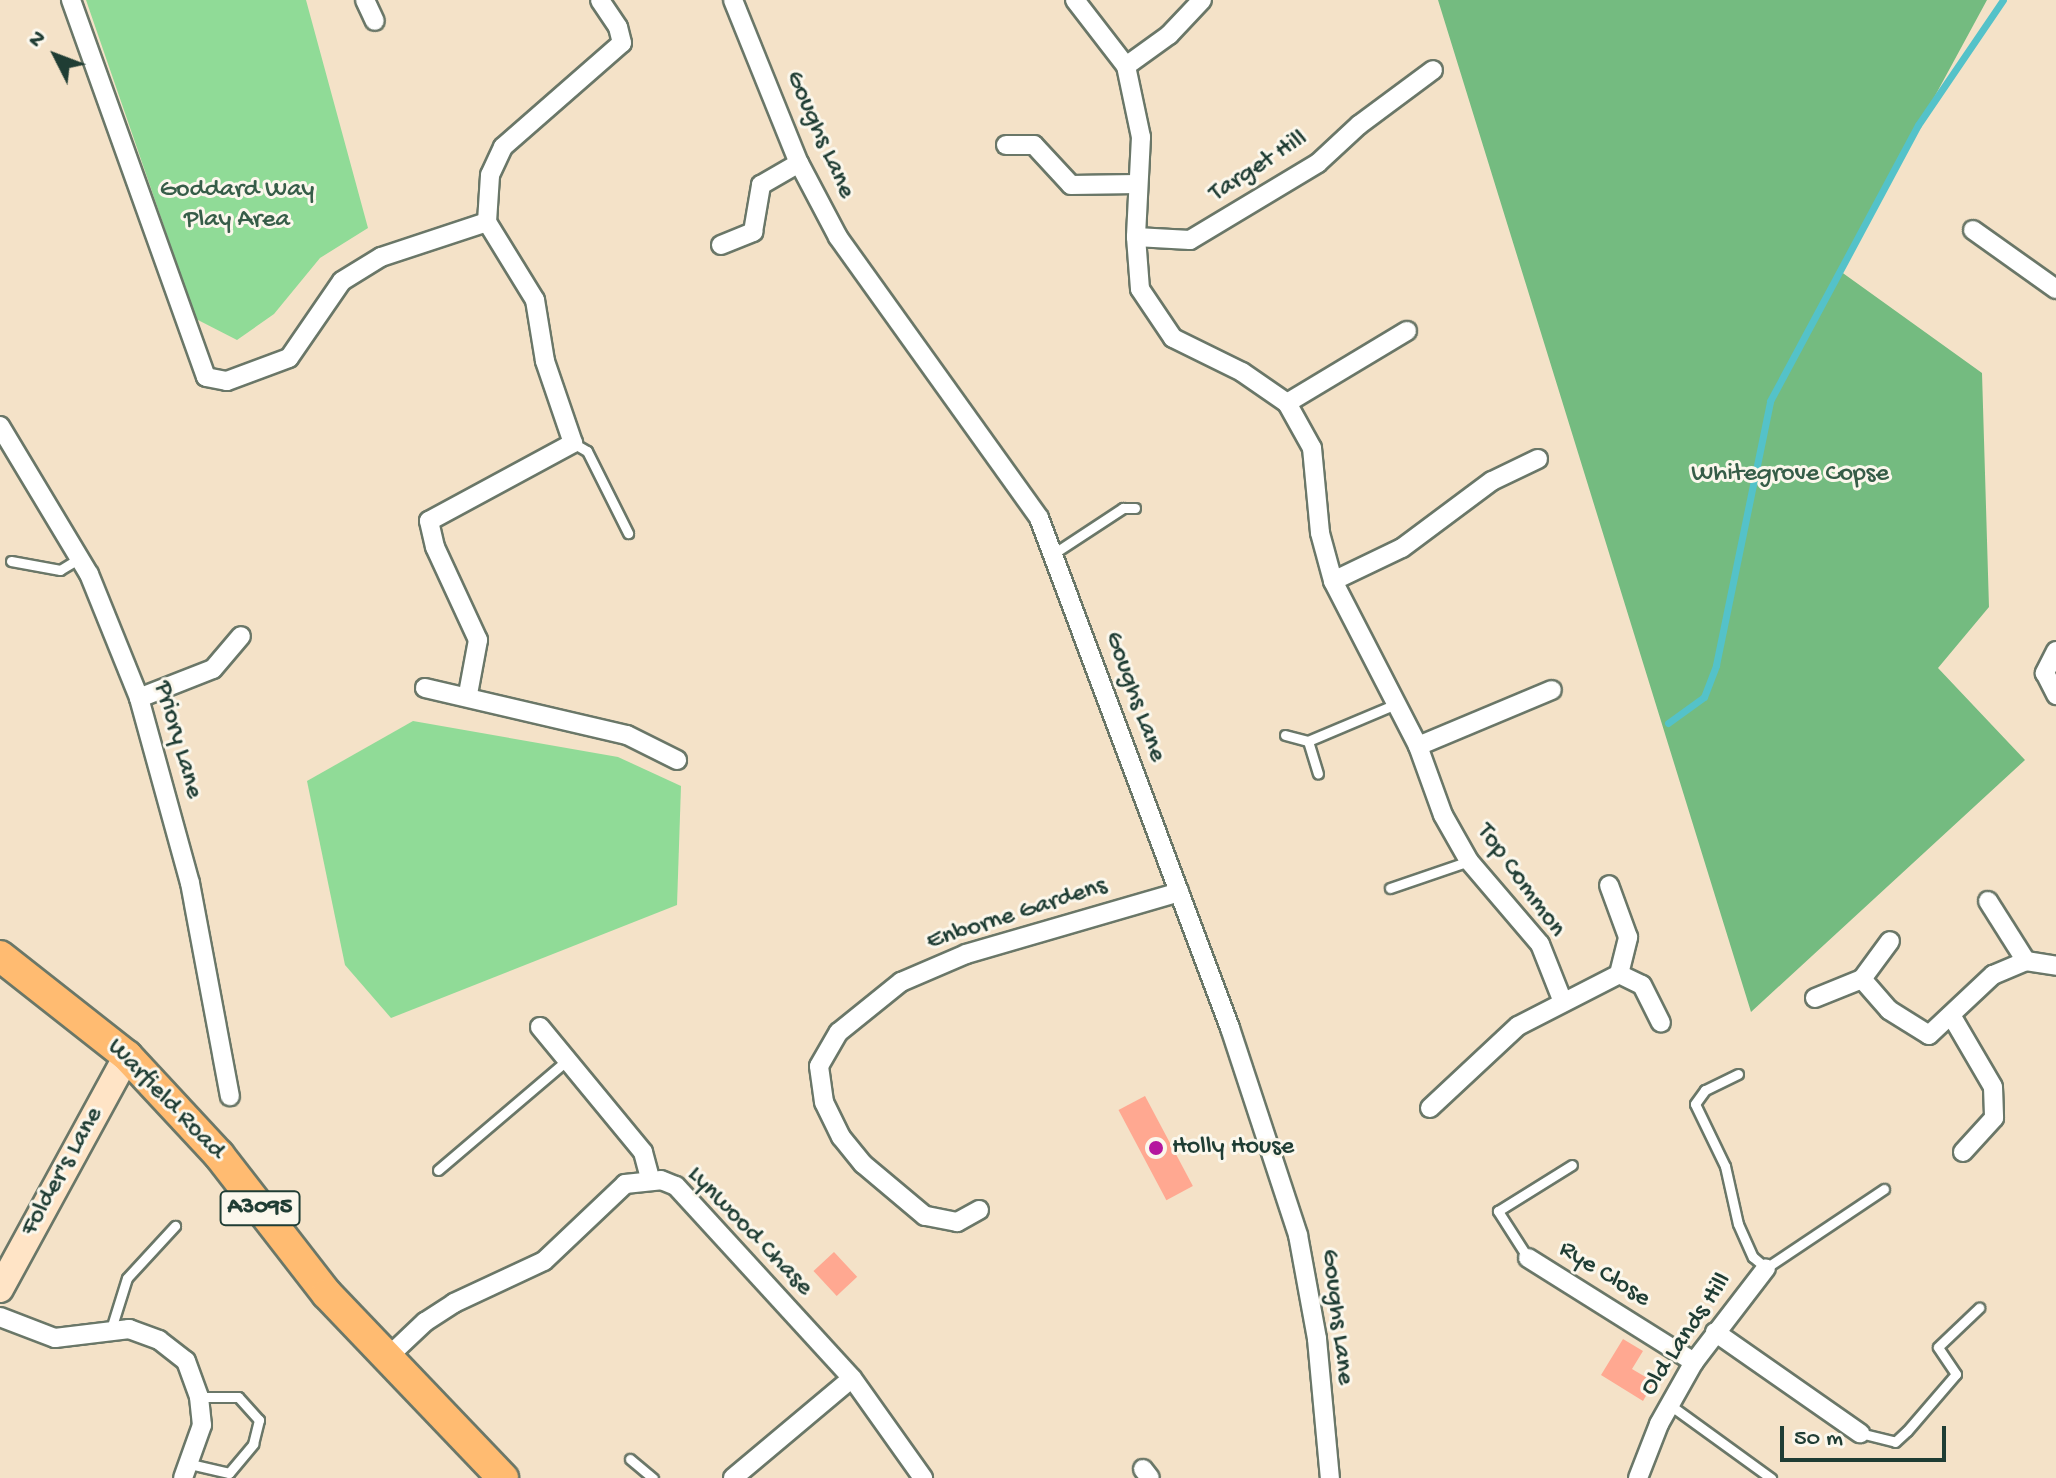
<!DOCTYPE html>
<html>
<head>
<meta charset="utf-8">
<style>
  body { margin:0 }
  #map { position:relative; width:2056px; height:1478px; overflow:hidden; background:#f4e2c8; font-family:"Gochi Hand",sans-serif }
  div>[style] { position:absolute }
  .green>* { inset:0; background:#90db97 }
  .forest>* { inset:0; background:#74bb80 }
  .stream>* { height:7px; margin:-3.5px; padding:0 3.5px; transform-origin:3.5px; border-radius:3.5px; background:#54c2c9 }
  .building>* { inset:0; background:#ffa891; transform-origin:0 0 }
  .roads { filter:drop-shadow(2px 0 #6a7768) drop-shadow(-2px 0 #6a7768) drop-shadow(0 2px #6a7768) drop-shadow(0 -2px #6a7768) }
  .lane>* { height:9px; margin:-4.5px; padding:0 4.5px; transform-origin:4.5px; border-radius:4.5px; background:#fff }
  .street>* { height:18px; margin:-9px; padding:0 9px; transform-origin:9px; border-radius:9px; background:#fff }
  .secondary>* { height:26px; margin:-13px; padding:0 13px; transform-origin:13px; border-radius:13px; background:#ffe4c6 }
  .primary>* { height:30px; margin:-15px; padding:0 15px; transform-origin:15px; border-radius:15px; background:#ffbb71 }
  .dots>* { width:22px; height:22px; translate:-50% -50%; box-sizing:border-box; border:4px solid #fbf7ec; border-radius:50% }
  span { translate:-50% -50%; white-space:nowrap; text-align:center; line-height:1.15; -webkit-text-stroke:6px #fbf7ec; paint-order:stroke }
  .shield-label span { padding:2px 6px; background:#fbf7ec; border:2px solid; border-radius:6px; -webkit-text-stroke-width:0 }
  .shield-label { font-size:24px; color:#1f3d34; font-weight:700 }
  .street-label { font-size:26px; color:#1f3d34 }
  .park-label { font-size:26px; color:#365d48 }
  .poi-label { font-size:26px; color:#1f3d34 }
  .left { translate:0 -50%; text-align:left }
  .north { position:absolute; left:16px; top:16px; width:80px; height:80px; -webkit-text-stroke:6px #fbf7ec; paint-order:stroke; rotate:312deg; font-size:22px; font-weight:700; line-height:32px; text-align:center; color:#1f3d34 }
  .north::after { content:''; display:block; margin:auto; width:28px; height:36px; background:#1f3d34; clip-path:polygon(50% 0,100% 100%,50% 72%,0 100%) }
  .scale { position:absolute; left:1780px; top:1426px; width:166px; height:36px; box-sizing:border-box; border:4px solid #1f3d34; border-top:0; padding-left:10px; font-size:24px; line-height:28px; white-space:nowrap; color:#1f3d34; -webkit-text-stroke:6px #fbf7ec; paint-order:stroke }
</style>
</head>
<body>
<div id="map">
  <div class="green">
    <i style="clip-path:polygon(86px 0,306px 0,368px 228px,320px 258px,274px 314px,237px 340px,196px 319px)"></i>
    <i style="clip-path:polygon(413px 721px,618px 757px,681px 786px,677px 905px,391px 1018px,345px 965px,307px 781px)"></i>
  </div>
  <div class="forest">
    <i style="clip-path:polygon(1438px 0,1987px 0,1840px 271px,1982px 373px,1989px 607px,1938px 668px,2025px 760px,1751px 1012px)"></i>
  </div>
  <div class="stream">
    <i style="left:1668px;top:723px;width:44px;rotate:-35.8deg"></i>
    <i style="left:1704px;top:697px;width:34px;rotate:-69deg"></i>
    <i style="left:1716px;top:665px;width:269px;rotate:-78.4deg"></i>
    <i style="left:1770px;top:401px;width:313px;rotate:-61.8deg"></i>
    <i style="left:1918px;top:125px;width:151px;rotate:-55.8deg"></i>
  </div>
  <div class="building">
    <i style="left:1145px;top:1096px;width:102px;height:30px;rotate:62deg"></i>
    <i style="left:834px;top:1252px;width:34px;height:28px;rotate:47deg"></i>
    <i style="clip-path:polygon(1623px 1339px,1643px 1351px,1632px 1369px,1654px 1382px,1643px 1401px,1601px 1375px)"></i>
  </div>
  <div class="roads">
    <div class="lane">
      <i style="left:573px;top:443px;width:16px;rotate:30deg"></i>
      <i style="left:587px;top:451px;width:92px;rotate:63.4deg"></i>
      <i style="left:1053px;top:554px;width:84px;rotate:-33.3deg"></i>
      <i style="left:1123px;top:508px;width:12px"></i>
      <i style="left:11px;top:561px;width:50px;rotate:10.4deg"></i>
      <i style="left:60px;top:570px;width:23px;rotate:-31deg"></i>
      <i style="left:1285px;top:735px;width:24px;rotate:15deg"></i>
      <i style="left:1308px;top:741px;width:95px;rotate:-22.8deg"></i>
      <i style="left:1308px;top:741px;width:34px;rotate:73deg"></i>
      <i style="left:1390px;top:888px;width:83px;rotate:-18.9deg"></i>
      <i style="left:1738px;top:1074px;width:37px;rotate:154deg"></i>
      <i style="left:1705px;top:1090px;width:17px;rotate:126deg"></i>
      <i style="left:1695px;top:1104px;width:69px;rotate:64.2deg"></i>
      <i style="left:1725px;top:1166px;width:59px;rotate:77.4deg"></i>
      <i style="left:1738px;top:1224px;width:36px;rotate:66deg"></i>
      <i style="left:1753px;top:1257px;width:17px;rotate:40deg"></i>
      <i style="left:1766px;top:1268px;width:142px;rotate:-33.8deg"></i>
      <i style="left:438px;top:1170px;width:167px;rotate:-40.4deg"></i>
      <i style="left:1528px;top:1258px;width:56px;rotate:-122.6deg"></i>
      <i style="left:1498px;top:1211px;width:87px;rotate:-31.9deg"></i>
      <i style="left:111px;top:1329px;width:53px;rotate:-72.6deg"></i>
      <i style="left:127px;top:1278px;width:71px;rotate:-47.3deg"></i>
      <i style="left:1670px;top:1405px;width:125px;rotate:35.9deg"></i>
      <i style="left:1860px;top:1433px;width:36px;rotate:14deg"></i>
      <i style="left:1895px;top:1442px;width:16px;rotate:-43deg"></i>
      <i style="left:1907px;top:1431px;width:75px;rotate:-49.3deg"></i>
      <i style="left:1956px;top:1374px;width:32px;rotate:-124deg"></i>
      <i style="left:1938px;top:1347px;width:57px;rotate:-43.6deg"></i>
      <i style="left:630px;top:1459px;width:30px;rotate:40deg"></i>
      <i style="left:190px;top:1464px;width:40px;rotate:13deg"></i>
      <i style="left:229px;top:1473px;width:38px;rotate:-50deg"></i>
      <i style="left:253px;top:1444px;width:25px;rotate:-76deg"></i>
      <i style="left:259px;top:1420px;width:31px;rotate:-132deg"></i>
      <i style="left:238px;top:1397px;width:39px;rotate:180deg"></i>
    </div>
    <div class="street">
      <i style="left:71px;top:0;width:400px;rotate:70.3deg"></i>
      <i style="left:206px;top:377px;width:21px;rotate:11deg"></i>
      <i style="left:227px;top:381px;width:66px;rotate:-20.4deg"></i>
      <i style="left:289px;top:358px;width:93px;rotate:-55.5deg"></i>
      <i style="left:342px;top:281px;width:46px;rotate:-31.6deg"></i>
      <i style="left:381px;top:257px;width:112px;rotate:-18.3deg"></i>
      <i style="left:365px;top:0;width:23px;rotate:65deg"></i>
      <i style="left:733px;top:0;width:176px;rotate:68deg"></i>
      <i style="left:799px;top:163px;width:84px;rotate:62.2deg"></i>
      <i style="left:838px;top:237px;width:345px;rotate:54.4deg"></i>
      <i style="left:1039px;top:518px;width:545px;rotate:69.47deg"></i>
      <i style="left:1230px;top:1028px;width:218px;rotate:71.8deg"></i>
      <i style="left:1298px;top:1235px;width:106px;rotate:79.6deg"></i>
      <i style="left:1317px;top:1339px;width:140px;rotate:84.7deg"></i>
      <i style="left:1075px;top:0;width:83px;rotate:52.3deg"></i>
      <i style="left:1126px;top:66px;width:73px;rotate:78.1deg"></i>
      <i style="left:1141px;top:137px;width:100px;rotate:92.9deg"></i>
      <i style="left:1136px;top:237px;width:52px;rotate:85.6deg"></i>
      <i style="left:1140px;top:289px;width:59px;rotate:56deg"></i>
      <i style="left:1173px;top:338px;width:77px;rotate:26.2deg"></i>
      <i style="left:1242px;top:372px;width:55px;rotate:34.6deg"></i>
      <i style="left:1287px;top:403px;width:51px;rotate:60.9deg"></i>
      <i style="left:1312px;top:448px;width:85px;rotate:84.6deg"></i>
      <i style="left:1320px;top:533px;width:50px;rotate:74.8deg"></i>
      <i style="left:1333px;top:581px;width:186px;rotate:62.7deg"></i>
      <i style="left:1418px;top:746px;width:73px;rotate:70.1deg"></i>
      <i style="left:1443px;top:815px;width:53px;rotate:60.5deg"></i>
      <i style="left:1469px;top:861px;width:109px;rotate:49.5deg"></i>
      <i style="left:1540px;top:944px;width:62px;rotate:68.4deg"></i>
      <i style="left:1126px;top:66px;width:53px;rotate:-35.8deg"></i>
      <i style="left:1169px;top:35px;width:48px;rotate:-46.7deg"></i>
      <i style="left:1006px;top:145px;width:28px"></i>
      <i style="left:1034px;top:145px;width:54px;rotate:47.2deg"></i>
      <i style="left:1071px;top:185px;width:66px;rotate:-0.9deg"></i>
      <i style="left:487px;top:222px;width:47px;rotate:-86.3deg"></i>
      <i style="left:490px;top:175px;width:31px;rotate:-65deg"></i>
      <i style="left:503px;top:147px;width:158px;rotate:-41.2deg"></i>
      <i style="left:622px;top:43px;width:16px;rotate:-104deg"></i>
      <i style="left:618px;top:27px;width:32px;rotate:-124deg"></i>
      <i style="left:1973px;top:230px;width:102px;rotate:35.4deg"></i>
      <i style="left:1136px;top:237px;width:54px;rotate:3.2deg"></i>
      <i style="left:1190px;top:240px;width:149px;rotate:-31deg"></i>
      <i style="left:1318px;top:163px;width:56px;rotate:-42.8deg"></i>
      <i style="left:1359px;top:125px;width:92px;rotate:-36.6deg"></i>
      <i style="left:721px;top:245px;width:35px;rotate:-22deg"></i>
      <i style="left:753px;top:232px;width:48px;rotate:-80.3deg"></i>
      <i style="left:761px;top:185px;width:44px;rotate:-30.1deg"></i>
      <i style="left:1287px;top:403px;width:140px;rotate:-31deg"></i>
      <i style="left:0;top:426px;width:173px;rotate:59deg"></i>
      <i style="left:89px;top:574px;width:134px;rotate:68deg"></i>
      <i style="left:139px;top:698px;width:192px;rotate:74.6deg"></i>
      <i style="left:190px;top:883px;width:217px;rotate:79.4deg"></i>
      <i style="left:1333px;top:581px;width:76px;rotate:-25.6deg"></i>
      <i style="left:1402px;top:548px;width:112px;rotate:-36.7deg"></i>
      <i style="left:1492px;top:481px;width:51px;rotate:-25.6deg"></i>
      <i style="left:2056px;top:651px;width:25px;rotate:117deg"></i>
      <i style="left:2045px;top:673px;width:25px;rotate:63deg"></i>
      <i style="left:425px;top:688px;width:207px;rotate:13.1deg"></i>
      <i style="left:627px;top:735px;width:56px;rotate:26.6deg"></i>
      <i style="left:468px;top:694px;width:55px;rotate:-79.5deg"></i>
      <i style="left:478px;top:640px;width:102px;rotate:-114.8deg"></i>
      <i style="left:435px;top:547px;width:27px;rotate:-103deg"></i>
      <i style="left:429px;top:521px;width:164px;rotate:-28.4deg"></i>
      <i style="left:573px;top:443px;width:87px;rotate:-108.9deg"></i>
      <i style="left:545px;top:361px;width:62px;rotate:-99.3deg"></i>
      <i style="left:535px;top:300px;width:92px;rotate:-121.6deg"></i>
      <i style="left:139px;top:698px;width:79px;rotate:-21.4deg"></i>
      <i style="left:213px;top:669px;width:43px;rotate:-49.7deg"></i>
      <i style="left:1418px;top:746px;width:145px;rotate:-22.7deg"></i>
      <i style="left:1988px;top:901px;width:71px;rotate:57.7deg"></i>
      <i style="left:1619px;top:974px;width:25px;rotate:26deg"></i>
      <i style="left:1642px;top:985px;width:42px;rotate:63.4deg"></i>
      <i style="left:1862px;top:979px;width:47px;rotate:-53.6deg"></i>
      <i style="left:1815px;top:998px;width:51px;rotate:-22deg"></i>
      <i style="left:1862px;top:979px;width:41px;rotate:48.9deg"></i>
      <i style="left:1889px;top:1010px;width:47px;rotate:32deg"></i>
      <i style="left:1929px;top:1035px;width:88px;rotate:-43.2deg"></i>
      <i style="left:1993px;top:975px;width:36px;rotate:-23deg"></i>
      <i style="left:2026px;top:961px;width:30px;rotate:9deg"></i>
      <i style="left:1951px;top:1015px;width:83px;rotate:59.7deg"></i>
      <i style="left:1993px;top:1087px;width:31px;rotate:88deg"></i>
      <i style="left:1994px;top:1118px;width:46px;rotate:132.4deg"></i>
      <i style="left:540px;top:1027px;width:162px;rotate:50.5deg"></i>
      <i style="left:643px;top:1152px;width:28px;rotate:75deg"></i>
      <i style="left:1430px;top:1108px;width:120px;rotate:-43deg"></i>
      <i style="left:1518px;top:1026px;width:114px;rotate:-27.2deg"></i>
      <i style="left:1619px;top:974px;width:38px;rotate:-76deg"></i>
      <i style="left:1628px;top:937px;width:55px;rotate:-110.1deg"></i>
      <i style="left:979px;top:1210px;width:25px;rotate:151deg"></i>
      <i style="left:957px;top:1222px;width:33px;rotate:-169deg"></i>
      <i style="left:925px;top:1216px;width:81px;rotate:-140deg"></i>
      <i style="left:863px;top:1164px;width:35px;rotate:-129deg"></i>
      <i style="left:841px;top:1137px;width:39px;rotate:-116deg"></i>
      <i style="left:824px;top:1102px;width:36px;rotate:-98deg"></i>
      <i style="left:819px;top:1066px;width:39px;rotate:-60deg"></i>
      <i style="left:839px;top:1032px;width:80px;rotate:-38.9deg"></i>
      <i style="left:901px;top:982px;width:71px;rotate:-23.3deg"></i>
      <i style="left:966px;top:954px;width:222px;rotate:-16.2deg"></i>
      <i style="left:1528px;top:1258px;width:196px;rotate:32.1deg"></i>
      <i style="left:0;top:1317px;width:59px;rotate:20.9deg"></i>
      <i style="left:55px;top:1338px;width:75px;rotate:-6.9deg"></i>
      <i style="left:129px;top:1329px;width:32px;rotate:20deg"></i>
      <i style="left:159px;top:1340px;width:34px;rotate:38deg"></i>
      <i style="left:186px;top:1361px;width:38px;rotate:70deg"></i>
      <i style="left:199px;top:1397px;width:28px;rotate:84deg"></i>
      <i style="left:202px;top:1425px;width:56px;rotate:109.7deg"></i>
      <i style="left:1715px;top:1332px;width:177px;rotate:34.9deg"></i>
      <i style="left:389px;top:1356px;width:50px;rotate:-43.4deg"></i>
      <i style="left:425px;top:1322px;width:35px;rotate:-33deg"></i>
      <i style="left:454px;top:1303px;width:99px;rotate:-25deg"></i>
      <i style="left:544px;top:1261px;width:112px;rotate:-43.5deg"></i>
      <i style="left:625px;top:1184px;width:36px;rotate:-6deg"></i>
      <i style="left:661px;top:1180px;width:16px;rotate:22deg"></i>
      <i style="left:676px;top:1186px;width:260px;rotate:47.5deg"></i>
      <i style="left:852px;top:1378px;width:123px;rotate:54.6deg"></i>
      <i style="left:1143px;top:1469px;width:11px;rotate:52deg"></i>
      <i style="left:733px;top:1478px;width:155px;rotate:-40deg"></i>
      <i style="left:1638px;top:1478px;width:58px;rotate:-68.7deg"></i>
      <i style="left:1659px;top:1424px;width:71px;rotate:-60.6deg"></i>
      <i style="left:1694px;top:1362px;width:118px;rotate:-52.5deg"></i>
    </div>
    <div class="secondary">
      <i style="left:0;top:1289px;width:265px;rotate:-61.4deg"></i>
    </div>
    <div class="primary">
      <i style="left:0;top:956px;width:162px;rotate:38.2deg"></i>
      <i style="left:127px;top:1056px;width:135px;rotate:47.1deg"></i>
      <i style="left:219px;top:1155px;width:176px;rotate:52.2deg"></i>
      <i style="left:327px;top:1294px;width:255px;rotate:46.3deg"></i>
    </div>
  </div>
  <div class="dots">
    <i style="left:1156px;top:1148px;background:#b5179e"></i>
  </div>
  <div class="shield-label">
    <span style="left:260px;top:1208px">A3095</span>
  </div>
  <div class="street-label">
    <span style="left:819px;top:135px;rotate:66deg">Goughs Lane</span>
    <span style="left:1259px;top:167px;rotate:-33deg">Target Hill</span>
    <span style="left:1134px;top:697px;rotate:70deg">Goughs Lane</span>
    <span style="left:177px;top:740px;rotate:74deg">Priory Lane</span>
    <span style="left:1520px;top:881px;rotate:54deg">Top Common</span>
    <span style="left:1017px;top:915px;rotate:-18deg">Enborne Gardens</span>
    <span style="left:165px;top:1100px;rotate:46deg">Warfield Road</span>
    <span style="left:63px;top:1172px;rotate:-61deg">Folder's Lane</span>
    <span style="left:749px;top:1232px;rotate:46deg">Lynwood Chase</span>
    <span style="left:1604px;top:1275px;rotate:32deg">Rye Close</span>
    <span style="left:1336px;top:1317px;rotate:83deg">Goughs Lane</span>
    <span style="left:1687px;top:1335px;rotate:-56deg">Old Lands Hill</span>
  </div>
  <div class="park-label">
    <span style="left:237px;top:206px">Goddard Way<br>Play Area</span>
    <span style="left:1790px;top:475px">Whitegrove Copse</span>
  </div>
  <div class="poi-label">
    <span class="left" style="left:1172px;top:1148px">Holly House</span>
  </div>
  <div class="north">N</div>
  <div class="scale">50 m</div>
</div>
</body>
</html>
